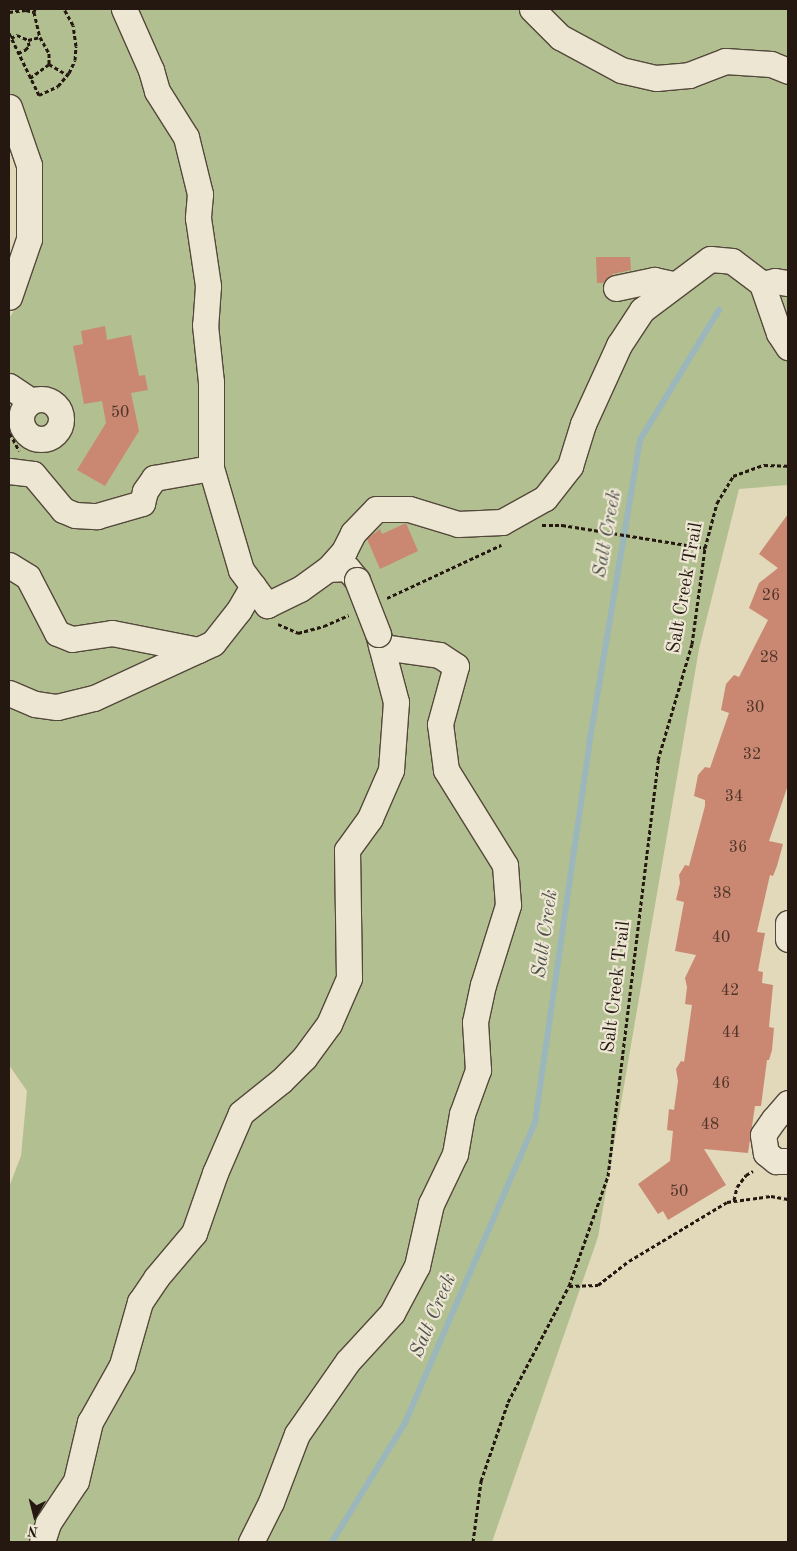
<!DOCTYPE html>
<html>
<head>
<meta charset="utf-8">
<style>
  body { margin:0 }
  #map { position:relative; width:797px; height:1551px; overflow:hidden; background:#e1d9ba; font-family:"Old Standard TT",serif }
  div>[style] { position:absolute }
  .green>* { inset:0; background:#b2bf90 }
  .stream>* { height:5.5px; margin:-2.75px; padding:0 2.75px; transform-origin:2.75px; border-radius:2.75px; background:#9bb7bc }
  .building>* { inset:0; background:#ca8872 }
  .path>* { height:3px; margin-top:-1.5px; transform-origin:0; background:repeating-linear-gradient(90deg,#251811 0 4px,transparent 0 6.5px) }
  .roads { filter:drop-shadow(1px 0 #54483b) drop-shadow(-1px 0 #54483b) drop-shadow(0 1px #54483b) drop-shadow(0 -1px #54483b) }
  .minor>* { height:25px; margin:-12.5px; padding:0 12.5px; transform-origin:12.5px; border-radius:12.5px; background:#ece6d2 }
  .minor>.ring { margin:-12.5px; padding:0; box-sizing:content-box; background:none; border:25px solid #ece6d2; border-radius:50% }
  .bridges { filter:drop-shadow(1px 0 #54483b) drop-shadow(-1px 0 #54483b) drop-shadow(0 1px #54483b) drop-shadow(0 -1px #54483b) }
  .minor-bridge>* { height:25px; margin:-12.5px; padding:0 12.5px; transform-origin:12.5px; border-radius:12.5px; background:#ece6d2 }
  span { translate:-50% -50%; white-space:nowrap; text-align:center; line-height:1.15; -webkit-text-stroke:4.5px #ece6d2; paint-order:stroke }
  .number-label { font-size:16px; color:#4e3429 }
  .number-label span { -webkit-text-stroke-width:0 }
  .street-label { font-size:19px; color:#251811 }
  .water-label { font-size:20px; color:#4e504d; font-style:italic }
  .frame { position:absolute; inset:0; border:10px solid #251811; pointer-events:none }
  .north { position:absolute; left:10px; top:1491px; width:50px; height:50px; -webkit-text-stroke:4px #ece6d2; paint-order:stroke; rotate:188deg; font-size:14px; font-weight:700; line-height:20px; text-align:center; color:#251811 }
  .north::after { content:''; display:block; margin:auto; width:18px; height:22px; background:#251811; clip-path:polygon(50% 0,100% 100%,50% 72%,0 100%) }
</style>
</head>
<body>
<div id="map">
  <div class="green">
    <i style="clip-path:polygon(9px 9px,788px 9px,788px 485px,739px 489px,699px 649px,598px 1237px,492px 1542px,9px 1542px,9px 1187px,21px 1156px,27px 1091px,9px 1065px,9px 318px,23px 297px,41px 223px,9px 118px)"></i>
  </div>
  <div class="stream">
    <i style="left:332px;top:1542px;width:140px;rotate:-58.5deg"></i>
    <i style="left:405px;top:1423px;width:328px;rotate:-66.6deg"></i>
    <i style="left:535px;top:1122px;width:381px;rotate:-81.8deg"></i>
    <i style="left:589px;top:745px;width:309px;rotate:-80.5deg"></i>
    <i style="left:640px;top:440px;width:152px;rotate:-58.7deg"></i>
  </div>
  <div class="building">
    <i style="clip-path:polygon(596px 257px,630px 257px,631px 270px,613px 274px,603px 283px,597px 283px)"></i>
    <i style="clip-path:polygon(105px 326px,107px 340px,131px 335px,139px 376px,145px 375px,148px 390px,131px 393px,139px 431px,105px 486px,77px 470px,106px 423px,102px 401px,84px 404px,73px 346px,83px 344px,81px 331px)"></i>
    <i style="clip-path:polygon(788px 514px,788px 785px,769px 841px,783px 844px,777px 866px,773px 876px,770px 875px,757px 932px,765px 933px,758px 971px,763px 972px,762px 983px,773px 985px,769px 1027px,774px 1028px,772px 1050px,769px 1060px,767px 1060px,761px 1106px,755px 1106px,748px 1153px,704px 1149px,726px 1185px,668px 1220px,663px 1211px,658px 1214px,638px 1184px,670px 1161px,673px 1131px,667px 1130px,669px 1109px,674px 1110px,678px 1081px,676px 1069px,681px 1061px,684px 1062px,692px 1005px,685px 1004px,687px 987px,685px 978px,696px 955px,675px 951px,684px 902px,676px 900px,680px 883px,679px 875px,685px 865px,689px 866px,705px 806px,705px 800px,694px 796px,698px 775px,705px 767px,710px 768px,729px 713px,721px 710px,726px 684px,734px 675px,739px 677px,768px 620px,749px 608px,759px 583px,778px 568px,759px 554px)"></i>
    <i style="clip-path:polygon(406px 523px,418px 551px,380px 569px,367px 539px,380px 529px,382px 534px)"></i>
  </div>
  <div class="path">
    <i style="left:9px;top:12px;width:17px;rotate:-7deg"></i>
    <i style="left:26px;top:10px;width:8px;rotate:14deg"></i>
    <i style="left:34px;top:12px;width:3px;rotate:-72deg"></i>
    <i style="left:34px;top:12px;width:26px;rotate:77deg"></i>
    <i style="left:40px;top:37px;width:18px;rotate:61deg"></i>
    <i style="left:49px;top:53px;width:11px;rotate:90deg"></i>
    <i style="left:9px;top:33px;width:69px;rotate:64.2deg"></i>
    <i style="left:39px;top:95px;width:21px;rotate:-25deg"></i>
    <i style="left:58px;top:86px;width:17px;rotate:-50deg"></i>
    <i style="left:69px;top:73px;width:14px;rotate:-65deg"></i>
    <i style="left:75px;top:60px;width:14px;rotate:-86deg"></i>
    <i style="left:76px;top:46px;width:21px;rotate:-98deg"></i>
    <i style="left:73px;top:25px;width:18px;rotate:-119deg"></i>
    <i style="left:11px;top:38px;width:7px;rotate:-27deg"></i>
    <i style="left:17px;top:35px;width:12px;rotate:24deg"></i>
    <i style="left:28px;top:40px;width:12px;rotate:-14deg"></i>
    <i style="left:18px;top:53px;width:8px;rotate:-23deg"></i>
    <i style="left:25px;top:50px;width:6px;rotate:-45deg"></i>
    <i style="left:29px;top:46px;width:6px;rotate:-99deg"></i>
    <i style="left:30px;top:78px;width:24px;rotate:-36deg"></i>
    <i style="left:49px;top:64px;width:21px;rotate:31deg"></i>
    <i style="left:10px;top:433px;width:20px;rotate:63deg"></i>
    <i style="left:542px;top:525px;width:20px"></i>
    <i style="left:562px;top:525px;width:145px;rotate:9.1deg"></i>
    <i style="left:387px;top:598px;width:126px;rotate:-24.9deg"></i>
    <i style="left:278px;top:624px;width:22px;rotate:24deg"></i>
    <i style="left:298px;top:633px;width:27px;rotate:-15deg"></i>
    <i style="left:324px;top:626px;width:27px;rotate:-24deg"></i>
    <i style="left:734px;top:1200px;width:13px;rotate:-77deg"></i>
    <i style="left:737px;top:1187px;width:15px;rotate:-53deg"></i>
    <i style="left:746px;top:1175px;width:8px;rotate:-30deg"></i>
    <i style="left:569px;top:1286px;width:29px;rotate:-2deg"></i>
    <i style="left:598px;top:1285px;width:39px;rotate:-38deg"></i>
    <i style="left:629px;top:1261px;width:114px;rotate:-31deg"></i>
    <i style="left:727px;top:1202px;width:44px;rotate:-7.8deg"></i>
    <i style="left:771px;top:1196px;width:17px;rotate:10deg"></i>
    <i style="left:473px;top:1542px;width:62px;rotate:-82.5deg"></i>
    <i style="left:481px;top:1481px;width:83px;rotate:-71.1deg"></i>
    <i style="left:508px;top:1402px;width:131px;rotate:-62.3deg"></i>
    <i style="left:569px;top:1286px;width:117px;rotate:-70.5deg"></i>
    <i style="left:608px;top:1176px;width:419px;rotate:-83.1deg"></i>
    <i style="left:658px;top:760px;width:121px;rotate:-73.7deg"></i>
    <i style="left:692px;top:644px;width:97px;rotate:-82.3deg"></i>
    <i style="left:705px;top:548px;width:47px;rotate:-75.1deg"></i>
    <i style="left:717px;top:503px;width:31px;rotate:-59deg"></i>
    <i style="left:733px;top:476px;width:33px;rotate:-20deg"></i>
    <i style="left:764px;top:465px;width:24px;rotate:2deg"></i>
  </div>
  <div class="roads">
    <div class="minor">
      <i style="left:124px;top:9px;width:67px;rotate:66.1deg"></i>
      <i style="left:151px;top:70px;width:22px;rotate:74deg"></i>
      <i style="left:157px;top:91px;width:54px;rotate:57.8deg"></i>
      <i style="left:186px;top:137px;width:59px;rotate:76.2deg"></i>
      <i style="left:200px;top:194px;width:24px;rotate:95deg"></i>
      <i style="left:198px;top:218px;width:69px;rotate:81.6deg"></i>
      <i style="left:208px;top:286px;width:39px;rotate:94deg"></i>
      <i style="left:205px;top:325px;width:57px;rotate:84deg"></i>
      <i style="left:211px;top:382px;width:86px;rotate:90deg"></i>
      <i style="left:211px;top:468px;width:106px;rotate:73.6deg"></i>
      <i style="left:241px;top:570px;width:44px;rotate:53.4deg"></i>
      <i style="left:267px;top:605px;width:37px;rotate:-26deg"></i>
      <i style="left:300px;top:589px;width:34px;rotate:-36deg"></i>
      <i style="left:328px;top:569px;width:19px;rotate:-3deg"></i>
      <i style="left:347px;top:568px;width:16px;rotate:50deg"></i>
      <i style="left:532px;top:9px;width:40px;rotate:45deg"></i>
      <i style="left:560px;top:37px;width:69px;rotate:28.4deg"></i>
      <i style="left:621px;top:70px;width:36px;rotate:13deg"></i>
      <i style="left:656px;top:78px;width:33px;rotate:-5deg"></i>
      <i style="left:689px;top:75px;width:39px;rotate:-21deg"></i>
      <i style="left:725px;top:61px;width:46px;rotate:3.7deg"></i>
      <i style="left:771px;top:64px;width:18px;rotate:22deg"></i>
      <i style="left:9px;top:107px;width:61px;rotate:71deg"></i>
      <i style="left:29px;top:165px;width:74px;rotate:90deg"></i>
      <i style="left:29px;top:239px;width:61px;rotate:109deg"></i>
      <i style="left:762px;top:284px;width:13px;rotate:-13deg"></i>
      <i style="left:775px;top:281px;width:13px;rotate:9deg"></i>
      <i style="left:616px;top:288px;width:39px;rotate:-12deg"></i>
      <i style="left:654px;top:280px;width:19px;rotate:12deg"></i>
      <i style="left:9px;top:386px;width:27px;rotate:34deg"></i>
      <i class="ring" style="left:21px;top:399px;width:15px;height:15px"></i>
      <i style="left:9px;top:471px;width:24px;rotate:7deg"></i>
      <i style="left:33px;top:474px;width:47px;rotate:50.2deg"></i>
      <i style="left:63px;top:510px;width:13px;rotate:23deg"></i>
      <i style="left:75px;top:515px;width:22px;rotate:3deg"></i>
      <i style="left:97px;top:516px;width:47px;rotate:-16.1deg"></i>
      <i style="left:142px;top:503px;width:12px;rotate:-76deg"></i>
      <i style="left:145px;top:491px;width:16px;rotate:-55deg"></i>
      <i style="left:154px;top:478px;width:58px;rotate:-10deg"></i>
      <i style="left:9px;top:565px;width:22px;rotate:32deg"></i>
      <i style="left:28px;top:577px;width:63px;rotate:62.6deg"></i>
      <i style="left:57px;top:633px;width:16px;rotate:22deg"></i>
      <i style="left:72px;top:639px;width:40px;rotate:-8.5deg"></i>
      <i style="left:112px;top:633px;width:88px;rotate:11.2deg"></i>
      <i style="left:328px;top:569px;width:24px;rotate:-48deg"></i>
      <i style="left:344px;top:551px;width:20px;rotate:-63deg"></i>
      <i style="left:353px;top:533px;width:33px;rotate:-46deg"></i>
      <i style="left:376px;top:509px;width:33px"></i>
      <i style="left:409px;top:509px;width:51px;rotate:17deg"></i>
      <i style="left:458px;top:524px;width:44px;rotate:-2.6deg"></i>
      <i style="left:502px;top:522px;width:49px;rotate:-29.2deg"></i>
      <i style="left:545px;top:498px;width:41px;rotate:-52deg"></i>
      <i style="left:570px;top:466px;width:44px;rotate:-72.8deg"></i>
      <i style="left:583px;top:424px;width:87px;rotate:-65.5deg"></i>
      <i style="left:619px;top:345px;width:42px;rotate:-56.7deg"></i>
      <i style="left:642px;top:310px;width:85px;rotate:-36.9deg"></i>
      <i style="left:710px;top:259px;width:22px;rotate:5deg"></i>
      <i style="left:732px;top:261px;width:38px;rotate:37deg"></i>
      <i style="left:762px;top:284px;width:52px;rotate:70.9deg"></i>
      <i style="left:779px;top:333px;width:17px;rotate:57deg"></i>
      <i style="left:9px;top:693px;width:28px;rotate:23deg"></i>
      <i style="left:35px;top:704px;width:22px;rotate:8deg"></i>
      <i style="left:57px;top:707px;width:38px;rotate:-14deg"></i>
      <i style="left:94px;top:698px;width:131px;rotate:-24.8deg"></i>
      <i style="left:213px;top:643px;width:42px;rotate:-51.8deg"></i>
      <i style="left:239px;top:610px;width:28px;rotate:-60deg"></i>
      <i style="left:788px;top:923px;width:16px;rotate:90deg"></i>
      <i style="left:788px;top:1103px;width:21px;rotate:131deg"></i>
      <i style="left:774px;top:1119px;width:19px;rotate:125deg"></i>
      <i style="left:763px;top:1135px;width:18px;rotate:81deg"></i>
      <i style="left:766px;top:1153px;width:13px;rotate:39deg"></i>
      <i style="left:776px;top:1161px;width:12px"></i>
      <i style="left:42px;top:1542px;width:20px;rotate:-72deg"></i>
      <i style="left:48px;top:1523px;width:50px;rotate:-56.3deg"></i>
      <i style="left:76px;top:1481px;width:61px;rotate:-76.7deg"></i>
      <i style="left:90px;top:1422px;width:65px;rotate:-60.7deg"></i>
      <i style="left:122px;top:1365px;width:66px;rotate:-74.1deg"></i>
      <i style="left:140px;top:1302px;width:29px;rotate:-56deg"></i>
      <i style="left:156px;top:1278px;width:59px;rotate:-49.8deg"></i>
      <i style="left:194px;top:1233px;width:64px;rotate:-70.7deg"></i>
      <i style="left:215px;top:1173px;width:65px;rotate:-66.6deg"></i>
      <i style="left:241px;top:1113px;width:51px;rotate:-38.7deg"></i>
      <i style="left:281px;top:1081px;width:33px;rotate:-45deg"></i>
      <i style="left:304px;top:1058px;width:42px;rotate:-53.7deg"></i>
      <i style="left:329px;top:1024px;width:50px;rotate:-66.5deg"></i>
      <i style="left:349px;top:978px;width:128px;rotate:-90.9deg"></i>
      <i style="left:347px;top:850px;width:39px;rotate:-54deg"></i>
      <i style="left:370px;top:818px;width:52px;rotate:-66.4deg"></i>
      <i style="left:391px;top:770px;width:68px;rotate:-85.8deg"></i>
      <i style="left:396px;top:702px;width:70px;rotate:-104.8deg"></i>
      <i style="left:251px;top:1542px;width:45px;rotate:-63.4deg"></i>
      <i style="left:271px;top:1502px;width:73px;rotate:-69.1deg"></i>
      <i style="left:297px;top:1434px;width:89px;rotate:-55.1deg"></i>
      <i style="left:348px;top:1361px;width:65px;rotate:-47.5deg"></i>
      <i style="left:392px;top:1313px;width:53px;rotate:-62deg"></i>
      <i style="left:417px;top:1266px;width:64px;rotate:-77.3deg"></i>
      <i style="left:431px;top:1204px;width:55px;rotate:-64.4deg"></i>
      <i style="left:455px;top:1154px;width:41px;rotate:-80.1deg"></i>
      <i style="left:462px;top:1114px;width:47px;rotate:-70deg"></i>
      <i style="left:478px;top:1070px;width:48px;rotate:-93.6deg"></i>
      <i style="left:475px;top:1022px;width:38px;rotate:-78deg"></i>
      <i style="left:483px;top:985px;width:84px;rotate:-72.6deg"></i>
      <i style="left:508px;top:905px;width:40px;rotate:-94.3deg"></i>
      <i style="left:505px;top:865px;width:112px;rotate:-121.8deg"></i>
      <i style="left:446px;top:770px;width:46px;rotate:-97.4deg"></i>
      <i style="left:440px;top:724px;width:60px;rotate:-74.6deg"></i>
      <i style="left:456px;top:666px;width:20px;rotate:-147deg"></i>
      <i style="left:439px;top:655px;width:58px;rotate:-172deg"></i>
    </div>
  </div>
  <div class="bridges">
    <div class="minor-bridge">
      <i style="left:357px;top:580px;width:58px;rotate:68.7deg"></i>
    </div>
  </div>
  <div class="number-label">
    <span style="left:120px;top:413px">50</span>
    <span style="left:771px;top:596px">26</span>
    <span style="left:769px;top:658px">28</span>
    <span style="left:755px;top:708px">30</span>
    <span style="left:752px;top:755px">32</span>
    <span style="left:734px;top:797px">34</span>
    <span style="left:738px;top:848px">36</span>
    <span style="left:722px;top:894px">38</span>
    <span style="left:721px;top:938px">40</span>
    <span style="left:730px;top:991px">42</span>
    <span style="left:731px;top:1033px">44</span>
    <span style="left:721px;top:1084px">46</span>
    <span style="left:710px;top:1125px">48</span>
    <span style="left:679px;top:1192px">50</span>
  </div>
  <div class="street-label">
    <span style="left:686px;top:588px;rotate:-80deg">Salt Creek Trail</span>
    <span style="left:617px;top:987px;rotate:-83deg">Salt Creek Trail</span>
  </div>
  <div class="water-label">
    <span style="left:608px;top:534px;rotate:-80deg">Salt Creek</span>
    <span style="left:546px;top:934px;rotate:-82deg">Salt Creek</span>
    <span style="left:434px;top:1316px;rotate:-67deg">Salt Creek</span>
  </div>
  <div class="frame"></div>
  <div class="north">N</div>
</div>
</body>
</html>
